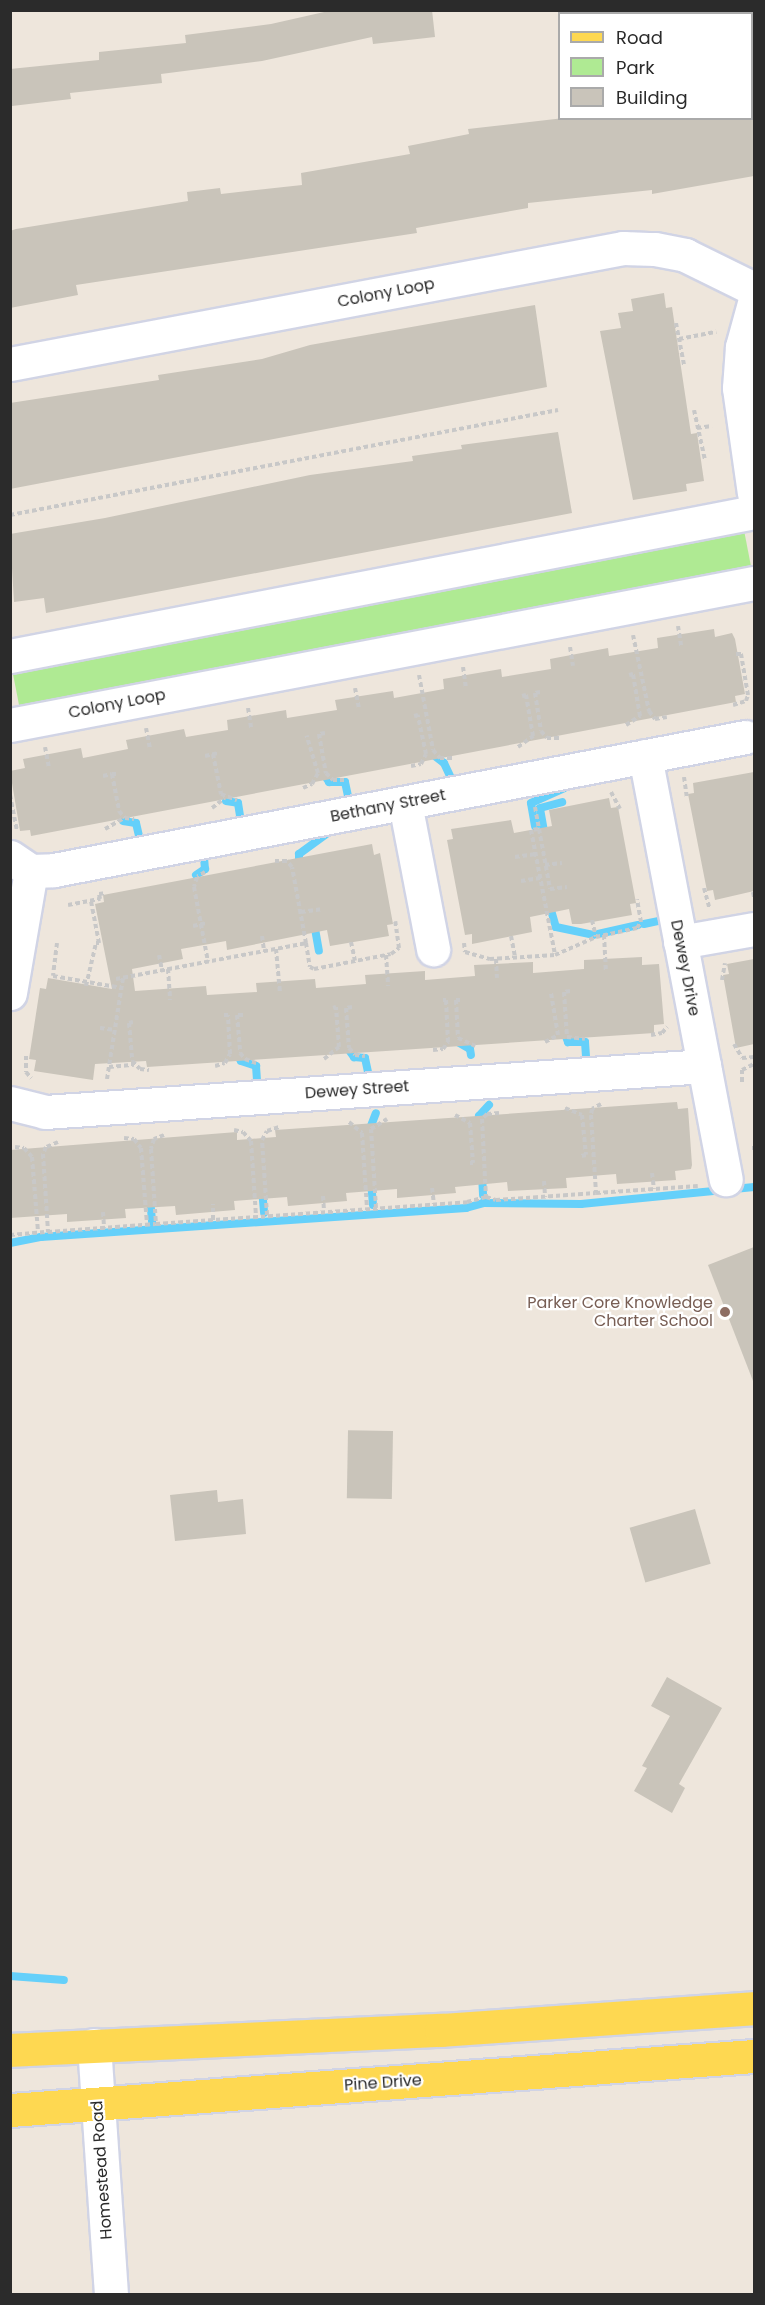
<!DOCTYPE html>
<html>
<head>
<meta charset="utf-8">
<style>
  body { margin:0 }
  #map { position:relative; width:765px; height:2305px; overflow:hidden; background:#eee6dc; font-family:Poppins,sans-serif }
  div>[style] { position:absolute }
  .green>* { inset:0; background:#afea93; transform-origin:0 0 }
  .stream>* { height:8px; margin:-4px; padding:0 4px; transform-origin:4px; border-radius:4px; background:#65d0fa }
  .building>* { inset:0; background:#c9c4ba; transform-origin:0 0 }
  .path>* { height:4px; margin-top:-2px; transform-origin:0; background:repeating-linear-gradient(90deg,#c8c8c8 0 4.5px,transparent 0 7.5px) }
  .roads { filter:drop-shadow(2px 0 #d1d4e5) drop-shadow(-2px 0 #d1d4e5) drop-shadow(0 2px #d1d4e5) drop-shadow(0 -2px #d1d4e5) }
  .minor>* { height:33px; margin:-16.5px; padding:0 16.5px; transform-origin:16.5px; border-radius:16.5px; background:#fff }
  .major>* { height:33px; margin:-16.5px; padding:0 16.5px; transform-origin:16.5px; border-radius:16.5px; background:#fed851 }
  .dots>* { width:16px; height:16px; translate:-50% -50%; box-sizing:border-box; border:3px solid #fff; border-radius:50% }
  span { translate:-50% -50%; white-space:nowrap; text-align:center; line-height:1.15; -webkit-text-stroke:4.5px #fff; paint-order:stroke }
  .street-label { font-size:16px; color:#2b2b2b }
  .education-label { font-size:16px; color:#785e54 }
  .right { translate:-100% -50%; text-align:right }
  .frame { position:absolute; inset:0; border:12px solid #2b2b2b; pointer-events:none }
  .legend { position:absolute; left:558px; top:12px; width:195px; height:108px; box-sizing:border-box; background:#fff; border:2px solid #aaa; margin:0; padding:8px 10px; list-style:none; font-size:18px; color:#2b2b2b }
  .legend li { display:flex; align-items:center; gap:12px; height:30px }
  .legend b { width:30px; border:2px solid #aaa }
</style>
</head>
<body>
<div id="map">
  <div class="green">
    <i style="clip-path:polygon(734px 11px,754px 11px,754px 47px,752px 48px,752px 14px)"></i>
    <i style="left:743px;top:525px;width:47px;height:745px;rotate:79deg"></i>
  </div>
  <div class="stream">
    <i style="left:431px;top:753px;width:16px;rotate:38deg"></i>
    <i style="left:444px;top:763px;width:14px;rotate:65deg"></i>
    <i style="left:323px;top:773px;width:11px;rotate:56deg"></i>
    <i style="left:329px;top:782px;width:16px"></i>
    <i style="left:345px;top:782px;width:14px;rotate:78deg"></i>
    <i style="left:226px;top:801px;width:12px;rotate:9deg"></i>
    <i style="left:238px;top:803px;width:13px;rotate:81deg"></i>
    <i style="left:123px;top:821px;width:13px;rotate:9deg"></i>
    <i style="left:136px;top:823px;width:13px;rotate:77deg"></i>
    <i style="left:535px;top:826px;width:23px;rotate:-100deg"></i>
    <i style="left:531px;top:803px;width:36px;rotate:-24deg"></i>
    <i style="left:545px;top:837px;width:29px;rotate:-100deg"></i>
    <i style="left:540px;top:808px;width:23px;rotate:-15deg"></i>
    <i style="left:299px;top:868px;width:14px;rotate:-90deg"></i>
    <i style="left:299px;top:854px;width:36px;rotate:-36deg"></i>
    <i style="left:196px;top:875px;width:11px;rotate:-34deg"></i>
    <i style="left:205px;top:869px;width:12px;rotate:-95deg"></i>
    <i style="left:549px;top:903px;width:25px;rotate:74deg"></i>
    <i style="left:556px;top:927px;width:38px;rotate:12deg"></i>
    <i style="left:314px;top:923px;width:28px;rotate:80deg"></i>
    <i style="left:644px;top:924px;width:14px;rotate:-12deg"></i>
    <i style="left:598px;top:934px;width:41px;rotate:-12.7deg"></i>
    <i style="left:564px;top:1031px;width:12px;rotate:70deg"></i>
    <i style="left:568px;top:1042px;width:17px"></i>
    <i style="left:585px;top:1042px;width:14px;rotate:86deg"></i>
    <i style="left:456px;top:1041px;width:16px;rotate:30deg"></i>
    <i style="left:470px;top:1049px;width:6px;rotate:81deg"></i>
    <i style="left:346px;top:1046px;width:14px;rotate:54deg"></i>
    <i style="left:354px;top:1057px;width:11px;rotate:5deg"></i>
    <i style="left:365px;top:1058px;width:14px;rotate:78deg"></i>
    <i style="left:236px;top:1053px;width:9px;rotate:58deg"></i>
    <i style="left:241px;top:1061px;width:16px;rotate:18deg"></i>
    <i style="left:256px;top:1066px;width:13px;rotate:86deg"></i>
    <i style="left:479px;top:1124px;width:8px;rotate:-90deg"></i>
    <i style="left:479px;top:1116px;width:15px;rotate:-48deg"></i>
    <i style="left:369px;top:1131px;width:19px;rotate:-69deg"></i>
    <i style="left:482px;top:1175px;width:20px;rotate:87deg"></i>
    <i style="left:371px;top:1182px;width:23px;rotate:85deg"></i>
    <i style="left:262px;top:1189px;width:24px;rotate:85deg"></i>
    <i style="left:150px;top:1198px;width:24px;rotate:85deg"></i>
    <i style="left:10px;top:1243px;width:32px;rotate:-11deg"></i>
    <i style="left:41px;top:1237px;width:426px;rotate:-3.9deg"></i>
    <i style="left:466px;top:1208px;width:18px;rotate:-16deg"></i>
    <i style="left:483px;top:1203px;width:98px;rotate:0.6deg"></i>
    <i style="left:581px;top:1204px;width:174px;rotate:-5.6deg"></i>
    <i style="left:10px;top:1976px;width:54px;rotate:4.2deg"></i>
  </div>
  <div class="building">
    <i style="clip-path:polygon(333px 10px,432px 10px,435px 37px,373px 44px,372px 37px,262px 61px,161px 74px,162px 83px,70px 93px,71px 99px,12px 106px,10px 69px,99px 60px,99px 52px,186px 43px,185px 35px,271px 24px)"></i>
    <i style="clip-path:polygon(564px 118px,754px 118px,754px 176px,652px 194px,652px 190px,528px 203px,528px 208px,416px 228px,417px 233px,76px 285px,78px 295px,10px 308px,10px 231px,16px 229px,188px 201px,187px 192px,220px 188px,221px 194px,302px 185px,301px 173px,410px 154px,408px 146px,469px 134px,468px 129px)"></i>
    <i style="clip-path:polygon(664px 293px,666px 308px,672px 307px,691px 434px,697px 433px,704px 481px,686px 484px,687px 491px,633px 500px,600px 331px,621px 328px,618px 313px,633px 311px,631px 299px)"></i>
    <i style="clip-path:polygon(535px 305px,547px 387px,10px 489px,10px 403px,159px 380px,158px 375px,262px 359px,310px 345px)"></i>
    <i style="clip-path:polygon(558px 432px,572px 513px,46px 613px,44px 598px,14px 602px,10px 534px,105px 518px,310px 475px,413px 461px,412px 456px,462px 449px,461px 445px)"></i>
    <i style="clip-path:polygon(714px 629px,715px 637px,732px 633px,735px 639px,745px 694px,735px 696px,736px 702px,31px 836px,30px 830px,20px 831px,10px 771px,25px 768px,23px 759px,81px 748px,83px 758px,128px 749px,126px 740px,184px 729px,186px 737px,228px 730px,227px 720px,286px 710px,287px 718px,337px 710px,335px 700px,393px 691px,394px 698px,444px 689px,443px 679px,501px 669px,502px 677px,551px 669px,550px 659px,608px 648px,609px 656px,658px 648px,657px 638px)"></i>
    <i style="clip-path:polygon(754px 772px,754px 891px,715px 900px,713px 890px,707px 891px,688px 794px,694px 793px,693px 783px)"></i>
    <i style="clip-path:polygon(609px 798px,611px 808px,618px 807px,636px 903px,630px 904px,632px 915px,581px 924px,572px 924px,569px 909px,530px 917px,532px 932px,472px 944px,472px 934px,465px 935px,447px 840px,453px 839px,451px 829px,511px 820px,514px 833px,552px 826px,549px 810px)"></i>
    <i style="clip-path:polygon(372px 844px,374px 855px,380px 853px,393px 924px,387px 925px,389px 936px,330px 946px,327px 930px,227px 950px,226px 941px,181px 949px,183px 959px,132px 969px,135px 991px,206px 986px,207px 995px,257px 992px,256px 983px,315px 979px,316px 988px,366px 984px,365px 975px,425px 971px,425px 980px,475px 976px,474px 965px,533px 962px,533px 973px,584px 969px,584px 960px,642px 957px,642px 965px,659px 964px,664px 1024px,654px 1025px,654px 1033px,147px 1067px,146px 1061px,95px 1064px,93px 1080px,34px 1071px,36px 1060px,29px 1059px,40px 988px,46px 989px,48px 978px,112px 989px,95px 904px,104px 902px,103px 895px)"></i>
    <i style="clip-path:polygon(754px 959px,754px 1044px,736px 1048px,723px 975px,729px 974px,727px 964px)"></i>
    <i style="clip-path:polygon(677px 1102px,678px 1109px,688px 1108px,692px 1165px,691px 1169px,675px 1171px,676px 1180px,617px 1184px,616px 1174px,566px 1178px,567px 1188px,508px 1191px,507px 1182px,455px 1187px,456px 1193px,397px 1198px,397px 1189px,346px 1193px,347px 1201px,288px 1206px,287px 1197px,234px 1201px,235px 1210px,176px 1215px,175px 1206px,125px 1209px,126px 1218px,67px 1222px,67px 1214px,10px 1218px,10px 1150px,237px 1132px,237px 1140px,276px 1137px,275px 1130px)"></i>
    <i style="clip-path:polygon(754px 1247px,754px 1381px,753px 1381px,708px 1265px)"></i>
    <i style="left:393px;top:1431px;width:68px;height:45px;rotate:91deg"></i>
    <i style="clip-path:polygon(217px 1490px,218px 1502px,243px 1499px,246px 1534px,175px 1541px,170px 1495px)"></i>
    <i style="left:695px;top:1509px;width:57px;height:68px;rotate:74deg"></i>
    <i style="clip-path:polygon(667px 1677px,722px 1708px,679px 1784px,685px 1788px,672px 1813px,634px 1791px,647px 1768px,642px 1766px,670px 1716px,651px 1706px)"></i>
  </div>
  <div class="path">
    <i style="left:676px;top:323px;width:43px;rotate:79.2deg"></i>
    <i style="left:679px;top:339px;width:38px;rotate:-11deg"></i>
    <i style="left:694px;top:410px;width:51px;rotate:77.6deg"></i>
    <i style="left:697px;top:428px;width:15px;rotate:-8deg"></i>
    <i style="left:10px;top:515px;width:558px;rotate:-10.85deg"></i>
    <i style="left:678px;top:626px;width:20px;rotate:81deg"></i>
    <i style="left:633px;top:635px;width:78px;rotate:78.1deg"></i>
    <i style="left:649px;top:711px;width:10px;rotate:53deg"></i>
    <i style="left:655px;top:719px;width:12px;rotate:-9deg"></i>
    <i style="left:570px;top:647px;width:19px;rotate:81deg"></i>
    <i style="left:463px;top:667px;width:21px;rotate:82deg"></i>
    <i style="left:419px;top:675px;width:76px;rotate:79.4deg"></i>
    <i style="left:433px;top:750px;width:11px;rotate:49deg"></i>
    <i style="left:440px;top:758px;width:13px"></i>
    <i style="left:355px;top:688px;width:21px;rotate:79deg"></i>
    <i style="left:540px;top:692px;width:5px;rotate:169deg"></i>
    <i style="left:535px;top:693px;width:38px;rotate:81deg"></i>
    <i style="left:541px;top:731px;width:9px;rotate:49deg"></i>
    <i style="left:547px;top:738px;width:13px"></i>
    <i style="left:733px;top:705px;width:14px;rotate:-17deg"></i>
    <i style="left:746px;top:701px;width:6px;rotate:-72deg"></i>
    <i style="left:748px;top:695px;width:42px;rotate:-99.7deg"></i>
    <i style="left:741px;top:654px;width:5px;rotate:180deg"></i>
    <i style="left:248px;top:708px;width:20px;rotate:81deg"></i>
    <i style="left:626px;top:725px;width:17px;rotate:-33deg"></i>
    <i style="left:640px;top:716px;width:43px;rotate:-99.5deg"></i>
    <i style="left:633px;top:674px;width:4px;rotate:166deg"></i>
    <i style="left:146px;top:728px;width:20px;rotate:79deg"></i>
    <i style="left:325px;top:733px;width:6px;rotate:171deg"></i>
    <i style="left:319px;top:734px;width:40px;rotate:80deg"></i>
    <i style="left:326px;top:773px;width:10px;rotate:45deg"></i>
    <i style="left:333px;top:780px;width:11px"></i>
    <i style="left:45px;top:747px;width:20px;rotate:79deg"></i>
    <i style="left:518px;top:747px;width:19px;rotate:-36deg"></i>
    <i style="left:533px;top:736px;width:42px;rotate:-99.7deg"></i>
    <i style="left:526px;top:695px;width:4px;rotate:166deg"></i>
    <i style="left:213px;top:754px;width:41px;rotate:78.7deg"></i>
    <i style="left:221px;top:794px;width:17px;rotate:21deg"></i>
    <i style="left:205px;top:756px;width:13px;rotate:-13deg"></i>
    <i style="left:411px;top:766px;width:10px;rotate:-11deg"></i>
    <i style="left:421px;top:764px;width:11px;rotate:-63deg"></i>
    <i style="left:426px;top:754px;width:40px;rotate:-102deg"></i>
    <i style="left:418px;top:715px;width:4px;rotate:166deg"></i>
    <i style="left:116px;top:774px;width:4px;rotate:180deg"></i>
    <i style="left:112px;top:774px;width:38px;rotate:79deg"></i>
    <i style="left:119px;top:811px;width:9px;rotate:49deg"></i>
    <i style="left:125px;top:818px;width:9px;rotate:6deg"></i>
    <i style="left:103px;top:776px;width:9px;rotate:-13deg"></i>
    <i style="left:684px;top:777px;width:22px;rotate:82deg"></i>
    <i style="left:303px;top:788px;width:10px;rotate:-24deg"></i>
    <i style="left:312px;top:784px;width:13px;rotate:-61deg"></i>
    <i style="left:318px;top:773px;width:39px;rotate:-107deg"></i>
    <i style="left:611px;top:792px;width:19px;rotate:62deg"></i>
    <i style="left:10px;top:795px;width:36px;rotate:79deg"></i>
    <i style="left:535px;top:807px;width:83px;rotate:79.6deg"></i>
    <i style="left:550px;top:889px;width:17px;rotate:-7deg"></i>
    <i style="left:212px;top:808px;width:16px;rotate:-38deg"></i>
    <i style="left:105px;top:829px;width:22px;rotate:-30deg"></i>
    <i style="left:538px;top:829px;width:7px;rotate:172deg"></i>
    <i style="left:531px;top:830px;width:127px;rotate:79.1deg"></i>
    <i style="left:515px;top:857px;width:21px;rotate:-8deg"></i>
    <i style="left:545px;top:865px;width:17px;rotate:-7deg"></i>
    <i style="left:205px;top:872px;width:9px;rotate:148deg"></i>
    <i style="left:197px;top:877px;width:10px;rotate:107deg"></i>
    <i style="left:194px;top:887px;width:76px;rotate:79.4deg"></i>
    <i style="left:521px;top:881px;width:19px;rotate:-9deg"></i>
    <i style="left:704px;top:888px;width:20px;rotate:75deg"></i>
    <i style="left:753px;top:892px;width:5px;rotate:79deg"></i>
    <i style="left:68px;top:905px;width:33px;rotate:-11deg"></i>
    <i style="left:100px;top:899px;width:5px;rotate:-101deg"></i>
    <i style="left:99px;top:894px;width:7px;rotate:-8deg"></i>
    <i style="left:301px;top:912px;width:22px;rotate:-8deg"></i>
    <i style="left:592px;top:920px;width:17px;rotate:77deg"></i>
    <i style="left:193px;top:926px;width:13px;rotate:-13deg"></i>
    <i style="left:604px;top:935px;width:35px;rotate:87deg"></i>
    <i style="left:262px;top:936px;width:15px;rotate:82deg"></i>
    <i style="left:511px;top:936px;width:21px;rotate:79deg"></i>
    <i style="left:351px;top:942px;width:19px;rotate:78deg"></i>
    <i style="left:57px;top:943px;width:33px;rotate:97deg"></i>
    <i style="left:53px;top:976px;width:70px;rotate:9.9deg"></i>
    <i style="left:306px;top:943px;width:24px;rotate:81deg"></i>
    <i style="left:310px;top:967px;width:4px;rotate:27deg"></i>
    <i style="left:314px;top:969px;width:78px;rotate:-11deg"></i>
    <i style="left:391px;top:954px;width:10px;rotate:-37deg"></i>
    <i style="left:399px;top:948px;width:27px;rotate:-98deg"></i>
    <i style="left:464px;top:943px;width:9px;rotate:84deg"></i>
    <i style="left:465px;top:952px;width:26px;rotate:16deg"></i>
    <i style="left:490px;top:959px;width:65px;rotate:-3.5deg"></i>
    <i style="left:555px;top:955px;width:45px;rotate:-23.7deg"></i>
    <i style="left:596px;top:937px;width:42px;rotate:-12.4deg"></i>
    <i style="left:637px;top:928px;width:7px;rotate:-56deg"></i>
    <i style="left:641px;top:922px;width:23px;rotate:-100deg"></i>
    <i style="left:276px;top:949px;width:44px;rotate:84.8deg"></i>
    <i style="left:159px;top:955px;width:16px;rotate:79deg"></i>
    <i style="left:386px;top:955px;width:31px;rotate:86deg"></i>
    <i style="left:496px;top:959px;width:19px;rotate:87deg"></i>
    <i style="left:168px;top:969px;width:31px;rotate:86deg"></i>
    <i style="left:116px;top:979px;width:193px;rotate:-10.7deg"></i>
    <i style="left:306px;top:943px;width:77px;rotate:-100.4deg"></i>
    <i style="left:292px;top:867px;width:8px;rotate:-130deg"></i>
    <i style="left:287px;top:861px;width:13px;rotate:180deg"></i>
    <i style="left:722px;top:980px;width:17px;rotate:-80deg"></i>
    <i style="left:86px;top:986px;width:44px;rotate:-76.9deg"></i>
    <i style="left:96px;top:943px;width:3px"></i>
    <i style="left:99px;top:943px;width:43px;rotate:-100.8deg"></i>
    <i style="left:570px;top:991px;width:6px;rotate:171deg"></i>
    <i style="left:564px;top:992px;width:45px;rotate:86.2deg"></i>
    <i style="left:567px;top:1037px;width:18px;rotate:6deg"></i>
    <i style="left:460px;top:1000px;width:4px;rotate:180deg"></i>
    <i style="left:456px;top:1000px;width:38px;rotate:87deg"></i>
    <i style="left:458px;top:1038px;width:19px;rotate:25deg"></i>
    <i style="left:352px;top:1007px;width:6px;rotate:171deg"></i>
    <i style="left:346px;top:1008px;width:40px;rotate:85.7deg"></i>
    <i style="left:349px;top:1048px;width:9px;rotate:49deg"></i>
    <i style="left:355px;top:1055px;width:10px;rotate:6deg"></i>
    <i style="left:243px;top:1015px;width:6px;rotate:180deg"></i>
    <i style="left:237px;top:1015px;width:38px;rotate:85deg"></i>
    <i style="left:240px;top:1053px;width:8px;rotate:50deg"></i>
    <i style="left:245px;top:1059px;width:12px;rotate:20deg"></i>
    <i style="left:133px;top:1022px;width:4px;rotate:166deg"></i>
    <i style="left:129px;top:1023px;width:38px;rotate:85deg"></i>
    <i style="left:132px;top:1061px;width:11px;rotate:45deg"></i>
    <i style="left:140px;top:1069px;width:9px;rotate:6deg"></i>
    <i style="left:100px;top:1028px;width:15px;rotate:8deg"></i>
    <i style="left:651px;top:1035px;width:11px;rotate:-10deg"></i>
    <i style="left:662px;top:1033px;width:8px;rotate:-50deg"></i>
    <i style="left:545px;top:1042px;width:15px;rotate:-28deg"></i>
    <i style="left:558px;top:1035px;width:43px;rotate:-99.5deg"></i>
    <i style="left:734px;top:1044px;width:16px;rotate:60deg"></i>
    <i style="left:742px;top:1058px;width:12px;rotate:-5deg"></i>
    <i style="left:433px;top:1050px;width:10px;rotate:-6deg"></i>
    <i style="left:443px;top:1049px;width:9px;rotate:-54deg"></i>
    <i style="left:448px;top:1042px;width:42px;rotate:-92.7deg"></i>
    <i style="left:446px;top:1000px;width:3px;rotate:180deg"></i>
    <i style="left:26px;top:1056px;width:16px;rotate:90deg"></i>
    <i style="left:26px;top:1072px;width:8px;rotate:50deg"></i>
    <i style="left:324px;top:1059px;width:19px;rotate:-39deg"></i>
    <i style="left:339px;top:1047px;width:40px;rotate:-94.3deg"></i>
    <i style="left:336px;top:1007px;width:3px;rotate:162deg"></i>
    <i style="left:215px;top:1066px;width:10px;rotate:-17deg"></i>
    <i style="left:225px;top:1063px;width:10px;rotate:-61deg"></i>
    <i style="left:230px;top:1054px;width:39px;rotate:-93deg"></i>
    <i style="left:228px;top:1015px;width:4px;rotate:180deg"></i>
    <i style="left:109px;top:1067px;width:25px;rotate:-5deg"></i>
    <i style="left:107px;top:1079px;width:102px;rotate:-81deg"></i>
    <i style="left:742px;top:1082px;width:12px;rotate:-90deg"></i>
    <i style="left:742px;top:1070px;width:13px;rotate:-27deg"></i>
    <i style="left:601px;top:1104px;width:10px;rotate:151deg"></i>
    <i style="left:592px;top:1109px;width:6px;rotate:99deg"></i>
    <i style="left:591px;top:1115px;width:78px;rotate:86.3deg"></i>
    <i style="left:596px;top:1193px;width:102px;rotate:-3.9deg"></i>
    <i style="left:565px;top:1108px;width:18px;rotate:22deg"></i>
    <i style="left:582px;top:1115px;width:40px;rotate:84.3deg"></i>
    <i style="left:586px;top:1155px;width:5px;rotate:169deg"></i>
    <i style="left:499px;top:1113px;width:12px;rotate:175deg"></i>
    <i style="left:487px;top:1114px;width:7px;rotate:135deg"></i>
    <i style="left:482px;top:1119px;width:78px;rotate:87.1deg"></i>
    <i style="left:486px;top:1197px;width:10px;rotate:17deg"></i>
    <i style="left:496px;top:1200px;width:100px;rotate:-4deg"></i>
    <i style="left:455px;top:1115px;width:17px;rotate:28deg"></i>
    <i style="left:470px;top:1123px;width:40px;rotate:85.7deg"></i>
    <i style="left:473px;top:1163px;width:3px;rotate:180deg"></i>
    <i style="left:349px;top:1122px;width:17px;rotate:40deg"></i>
    <i style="left:362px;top:1133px;width:75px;rotate:86.2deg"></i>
    <i style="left:234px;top:1130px;width:9px;rotate:13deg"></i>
    <i style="left:243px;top:1132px;width:12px;rotate:48deg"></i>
    <i style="left:251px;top:1141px;width:76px;rotate:86.2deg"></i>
    <i style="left:164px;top:1135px;width:11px;rotate:158deg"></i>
    <i style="left:154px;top:1139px;width:10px;rotate:107deg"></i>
    <i style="left:151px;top:1149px;width:75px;rotate:86.2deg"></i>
    <i style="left:156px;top:1224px;width:312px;rotate:-4deg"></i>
    <i style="left:467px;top:1202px;width:20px;rotate:-15deg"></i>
    <i style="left:124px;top:1138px;width:10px;rotate:6deg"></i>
    <i style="left:134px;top:1139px;width:11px;rotate:52deg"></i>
    <i style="left:141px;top:1148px;width:76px;rotate:85.5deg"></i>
    <i style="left:58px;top:1142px;width:13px;rotate:157deg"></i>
    <i style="left:46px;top:1147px;width:8px;rotate:113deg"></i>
    <i style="left:43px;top:1154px;width:78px;rotate:86.3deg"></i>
    <i style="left:48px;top:1232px;width:108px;rotate:-4.2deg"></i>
    <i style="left:754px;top:1146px;width:6px;rotate:90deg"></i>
    <i style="left:15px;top:1147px;width:9px;rotate:6deg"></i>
    <i style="left:24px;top:1148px;width:12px;rotate:48deg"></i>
    <i style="left:32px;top:1157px;width:75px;rotate:85.4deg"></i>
    <i style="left:652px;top:1173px;width:16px;rotate:83deg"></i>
    <i style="left:544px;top:1181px;width:16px;rotate:86deg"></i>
    <i style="left:432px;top:1188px;width:16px;rotate:83deg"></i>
    <i style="left:323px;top:1196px;width:15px;rotate:86deg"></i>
    <i style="left:376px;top:1208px;width:79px;rotate:-93.6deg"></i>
    <i style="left:371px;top:1129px;width:19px;rotate:-32deg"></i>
    <i style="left:103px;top:1212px;width:16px;rotate:86deg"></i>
    <i style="left:267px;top:1215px;width:75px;rotate:-93.8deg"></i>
    <i style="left:262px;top:1140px;width:10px;rotate:-61deg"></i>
    <i style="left:267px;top:1131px;width:13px;rotate:-18deg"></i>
    <i style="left:213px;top:1220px;width:16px;rotate:-90deg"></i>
    <i style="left:10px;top:1235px;width:38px;rotate:-5deg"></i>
  </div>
  <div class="roads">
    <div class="minor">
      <i style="left:754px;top:303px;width:46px;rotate:105.3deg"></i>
      <i style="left:742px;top:347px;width:41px;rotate:94.2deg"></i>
      <i style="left:739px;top:388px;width:106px;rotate:81.9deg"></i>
      <i style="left:10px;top:364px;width:624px;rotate:-10.72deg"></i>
      <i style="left:623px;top:248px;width:32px;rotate:2deg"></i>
      <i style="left:655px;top:249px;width:31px;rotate:11deg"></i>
      <i style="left:685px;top:255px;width:77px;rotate:26.2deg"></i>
      <i style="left:10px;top:656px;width:758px;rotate:-10.95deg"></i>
      <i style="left:10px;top:725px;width:757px;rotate:-10.81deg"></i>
      <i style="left:645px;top:756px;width:431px;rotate:79.2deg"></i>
      <i style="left:405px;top:803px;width:149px;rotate:79.1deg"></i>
      <i style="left:10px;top:857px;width:25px;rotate:34deg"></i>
      <i style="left:31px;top:871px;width:124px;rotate:99.8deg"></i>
      <i style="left:31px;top:871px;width:23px;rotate:-2deg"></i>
      <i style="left:54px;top:870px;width:704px;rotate:-10.89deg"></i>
      <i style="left:680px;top:942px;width:75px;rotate:-10deg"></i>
      <i style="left:10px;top:1103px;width:36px;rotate:14deg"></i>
      <i style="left:45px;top:1112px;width:661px;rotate:-3.99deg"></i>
      <i style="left:94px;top:2045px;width:250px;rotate:86.1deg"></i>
    </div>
    <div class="major">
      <i style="left:10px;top:2050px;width:431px;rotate:-2.7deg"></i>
      <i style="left:441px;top:2030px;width:314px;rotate:-4deg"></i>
      <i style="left:10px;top:2110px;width:746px;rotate:-4.15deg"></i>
    </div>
  </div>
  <div class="dots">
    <i style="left:725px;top:1312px;background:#8d6e63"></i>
  </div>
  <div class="street-label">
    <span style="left:386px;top:293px;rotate:-11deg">Colony Loop</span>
    <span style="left:117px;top:704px;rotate:-11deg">Colony Loop</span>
    <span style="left:388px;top:806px;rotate:-11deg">Bethany Street</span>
    <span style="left:685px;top:968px;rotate:79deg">Dewey Drive</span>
    <span style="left:357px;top:1090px;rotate:-4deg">Dewey Street</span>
    <span style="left:383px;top:2083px;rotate:-4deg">Pine Drive</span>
    <span style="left:102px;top:2170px;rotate:-94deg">Homestead Road</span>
  </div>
  <div class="education-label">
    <span class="right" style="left:713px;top:1312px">Parker Core Knowledge<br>Charter School</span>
  </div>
  <div class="frame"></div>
  <ul class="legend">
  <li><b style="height:8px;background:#fed851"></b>Road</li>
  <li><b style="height:16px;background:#afea93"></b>Park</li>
  <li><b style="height:16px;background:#c9c4ba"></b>Building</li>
  </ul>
</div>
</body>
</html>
